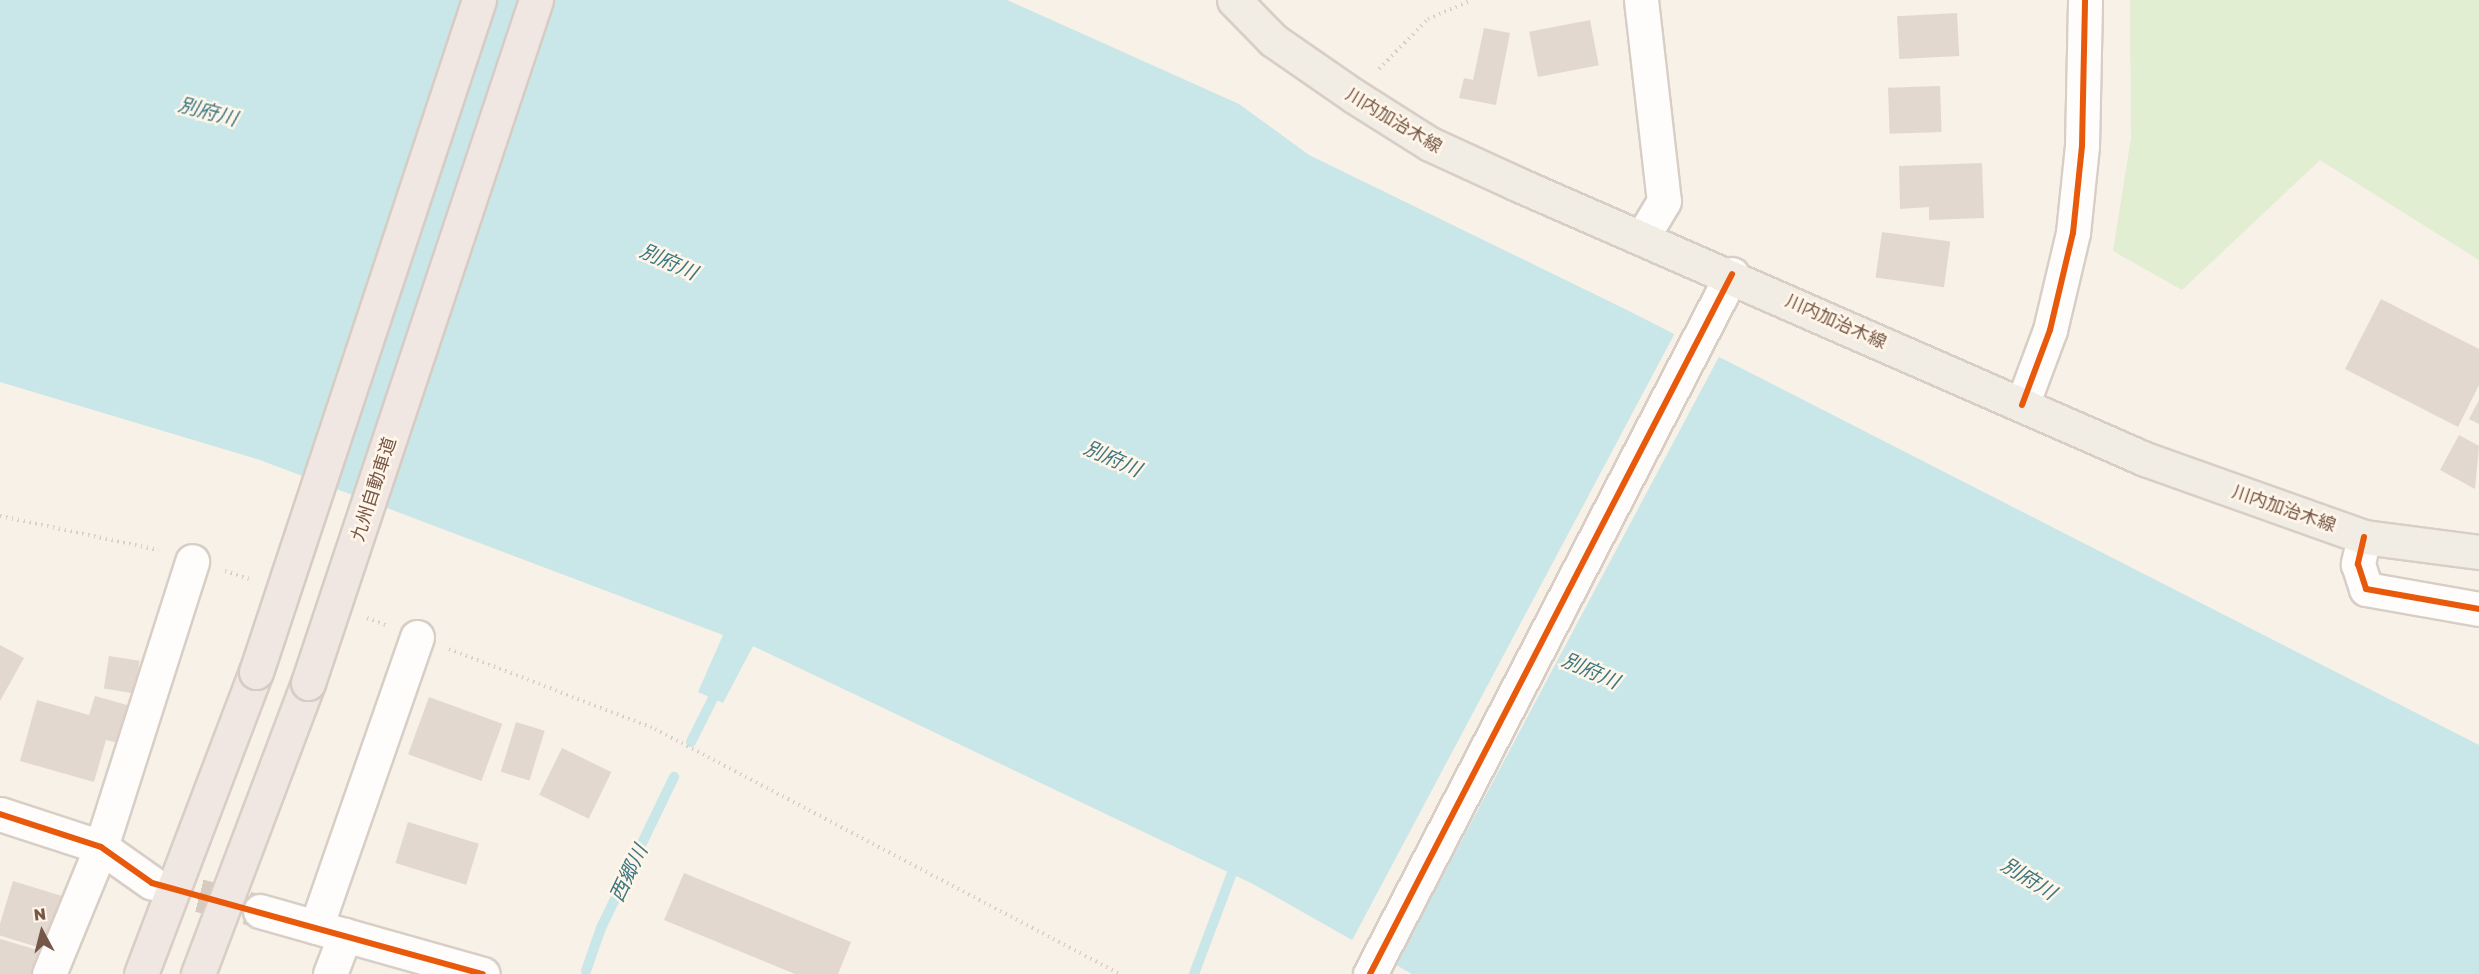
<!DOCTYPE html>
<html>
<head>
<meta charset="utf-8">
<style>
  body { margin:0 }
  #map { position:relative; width:2479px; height:974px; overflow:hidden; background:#f7f1e7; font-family:"Golos Text","Noto Sans JP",sans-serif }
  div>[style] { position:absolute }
  .green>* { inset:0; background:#e2eed1 }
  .water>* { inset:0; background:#c9e6e8 }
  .pier>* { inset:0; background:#f7f1e7; transform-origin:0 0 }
  .stream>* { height:10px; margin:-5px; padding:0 5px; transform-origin:5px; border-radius:5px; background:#c9e6e8 }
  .building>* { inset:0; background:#e3d8cf; transform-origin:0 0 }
  .minor-tunnel>* { height:33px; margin-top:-16.5px; transform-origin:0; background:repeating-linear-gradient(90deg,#d7cabf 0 33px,transparent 0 49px) }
  .path>* { height:4px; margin-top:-2px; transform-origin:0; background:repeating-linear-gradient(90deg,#dad0cb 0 1.5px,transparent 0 6px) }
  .roads { filter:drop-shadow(2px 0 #d8cec6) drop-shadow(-2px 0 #d8cec6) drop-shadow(0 2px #d8cec6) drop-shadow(0 -2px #d8cec6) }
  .minor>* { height:33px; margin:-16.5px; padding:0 16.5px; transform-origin:16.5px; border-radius:16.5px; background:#fefdfb }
  .tertiary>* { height:33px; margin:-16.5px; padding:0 16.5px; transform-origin:16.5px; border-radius:16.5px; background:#fefdfb }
  .primary>* { height:33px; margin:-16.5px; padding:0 16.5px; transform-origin:16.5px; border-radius:16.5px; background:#f2ede4 }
  .motorway>* { height:33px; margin:-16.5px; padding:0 16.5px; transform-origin:16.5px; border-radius:16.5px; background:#f1e7e2 }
  .bridges { filter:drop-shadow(2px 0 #d6ccc4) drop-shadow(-2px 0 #d6ccc4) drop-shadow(0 2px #d6ccc4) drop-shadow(0 -2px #d6ccc4) }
  .motorway-bridge>* { height:33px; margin:-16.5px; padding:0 16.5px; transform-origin:16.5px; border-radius:16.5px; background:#f1e7e2 }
  .cycleway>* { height:6px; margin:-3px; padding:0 3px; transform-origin:3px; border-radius:3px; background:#e8590c }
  span { translate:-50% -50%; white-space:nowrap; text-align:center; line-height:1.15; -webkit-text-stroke:5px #fff6e9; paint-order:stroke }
  .street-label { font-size:18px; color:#765747 }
  .water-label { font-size:20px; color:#3c7883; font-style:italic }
  .north { position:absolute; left:12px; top:902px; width:60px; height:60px; -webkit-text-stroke:4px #fff6e9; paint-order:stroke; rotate:353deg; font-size:16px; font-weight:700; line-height:24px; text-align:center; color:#765747 }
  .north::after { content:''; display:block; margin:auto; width:21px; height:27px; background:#765747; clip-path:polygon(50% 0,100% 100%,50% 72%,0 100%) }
</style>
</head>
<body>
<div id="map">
  <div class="green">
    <i style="clip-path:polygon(2130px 0,2479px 0,2479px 260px,2320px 160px,2182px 290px,2113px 251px,2131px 138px)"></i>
  </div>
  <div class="water">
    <i style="clip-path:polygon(0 0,1007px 0,1239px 104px,1309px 155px,1631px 312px,2479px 745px,2479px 974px,1412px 974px,1253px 884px,753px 646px,723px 703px,698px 692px,723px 635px,260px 460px,0 382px)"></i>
  </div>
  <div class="pier">
    <i style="left:1676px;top:331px;width:50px;height:693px;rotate:28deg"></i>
  </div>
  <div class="stream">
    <i style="left:691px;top:742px;width:63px;rotate:-63.4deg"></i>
    <i style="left:586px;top:971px;width:46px;rotate:-70.8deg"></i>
    <i style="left:601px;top:928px;width:168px;rotate:-64.2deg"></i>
    <i style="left:1194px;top:974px;width:120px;rotate:-69.4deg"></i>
  </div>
  <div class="building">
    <i style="left:1957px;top:13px;width:43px;height:60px;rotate:87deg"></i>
    <i style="left:1590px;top:20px;width:46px;height:62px;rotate:79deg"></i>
    <i style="clip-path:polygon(1484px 28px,1510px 33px,1496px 105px,1459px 98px,1464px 78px,1473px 80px)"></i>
    <i style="left:1940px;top:86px;width:46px;height:52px;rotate:88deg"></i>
    <i style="clip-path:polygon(1982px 163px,1984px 218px,1929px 220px,1929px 207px,1900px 209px,1899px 166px)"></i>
    <i style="left:1882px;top:232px;width:69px;height:46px;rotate:8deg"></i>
    <i style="clip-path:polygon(2381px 299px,2479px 349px,2479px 385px,2458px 427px,2345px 369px)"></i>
    <i style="clip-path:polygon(2479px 400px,2479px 424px,2469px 419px)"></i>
    <i style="clip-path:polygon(2459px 435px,2479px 446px,2475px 489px,2440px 470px)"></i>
    <i style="clip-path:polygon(0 645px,24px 658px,0 701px)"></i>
    <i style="left:109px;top:656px;width:31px;height:33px;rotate:9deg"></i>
    <i style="clip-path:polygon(95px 696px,134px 707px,123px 744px,106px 740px,94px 782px,20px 761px,37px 700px,89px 715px)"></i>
    <i style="left:429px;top:697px;width:78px;height:61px;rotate:20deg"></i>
    <i style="left:516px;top:722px;width:30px;height:52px;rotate:17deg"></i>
    <i style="left:562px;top:748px;width:55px;height:52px;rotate:26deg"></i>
    <i style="left:408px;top:822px;width:74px;height:43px;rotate:17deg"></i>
    <i style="clip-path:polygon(684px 873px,851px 942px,838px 974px,795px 974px,664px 920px)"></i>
    <i style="left:13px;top:881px;width:52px;height:56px;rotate:17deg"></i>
    <i style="clip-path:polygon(0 939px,41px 951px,35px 974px,0 974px)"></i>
  </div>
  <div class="minor-tunnel">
    <i style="left:152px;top:883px;width:112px;rotate:14.5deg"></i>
  </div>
  <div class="path">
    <i style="left:1379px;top:69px;width:70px;rotate:-45.6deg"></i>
    <i style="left:1428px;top:19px;width:48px;rotate:-23.4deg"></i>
    <i style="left:0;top:516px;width:162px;rotate:12.1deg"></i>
    <i style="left:225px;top:571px;width:25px;rotate:18deg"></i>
    <i style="left:367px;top:618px;width:20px;rotate:20deg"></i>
    <i style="left:449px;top:649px;width:221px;rotate:21.2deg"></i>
    <i style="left:655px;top:729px;width:526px;rotate:27.78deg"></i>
  </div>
  <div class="roads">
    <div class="minor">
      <i style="left:1641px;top:0;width:202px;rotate:83.5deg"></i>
      <i style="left:1664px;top:201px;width:41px;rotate:121deg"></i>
      <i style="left:2022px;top:405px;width:80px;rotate:-69.5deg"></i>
      <i style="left:2050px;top:330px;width:100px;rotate:-76.7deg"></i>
      <i style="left:2073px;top:233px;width:87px;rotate:-84.1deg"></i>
      <i style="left:2082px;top:146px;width:146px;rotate:-88.8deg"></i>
      <i style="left:2364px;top:537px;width:28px;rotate:103deg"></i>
      <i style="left:2358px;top:564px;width:26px;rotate:72deg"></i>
      <i style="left:2366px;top:589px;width:115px;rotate:10deg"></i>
      <i style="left:0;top:814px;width:106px;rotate:18.1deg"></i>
      <i style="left:101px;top:847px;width:62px;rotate:35.2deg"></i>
      <i style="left:260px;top:911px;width:81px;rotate:15.8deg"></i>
      <i style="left:316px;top:927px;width:307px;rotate:-70.8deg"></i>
      <i style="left:49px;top:974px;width:137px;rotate:-67.7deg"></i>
      <i style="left:101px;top:847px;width:300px;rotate:-72.3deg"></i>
    </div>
    <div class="tertiary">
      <i style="left:330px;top:974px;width:42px;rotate:-69deg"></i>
      <i style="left:345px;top:935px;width:143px;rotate:15.8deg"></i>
      <i style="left:1370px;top:974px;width:788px;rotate:-62.65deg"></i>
    </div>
    <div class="primary">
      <i style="left:1234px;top:0;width:56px;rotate:45.7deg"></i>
      <i style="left:1273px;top:40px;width:98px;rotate:34.7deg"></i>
      <i style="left:1354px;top:96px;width:90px;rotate:32.3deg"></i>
      <i style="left:1430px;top:144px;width:96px;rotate:24.7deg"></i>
      <i style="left:1517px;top:184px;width:686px;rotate:23.65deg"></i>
      <i style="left:2145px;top:459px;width:232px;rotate:19.6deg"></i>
      <i style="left:2364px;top:537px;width:116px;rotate:7.4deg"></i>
    </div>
    <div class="motorway">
      <i style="left:141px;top:974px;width:323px;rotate:-69.2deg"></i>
      <i style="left:198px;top:974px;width:311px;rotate:-69.3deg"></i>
    </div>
  </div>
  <div class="bridges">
    <div class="motorway-bridge">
      <i style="left:256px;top:672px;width:708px;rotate:-71.64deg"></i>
      <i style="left:308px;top:683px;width:720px;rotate:-71.54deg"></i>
    </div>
  </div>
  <div class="cycleway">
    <i style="left:2022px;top:405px;width:80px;rotate:-69.5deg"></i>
    <i style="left:2050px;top:330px;width:100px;rotate:-76.7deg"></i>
    <i style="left:2073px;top:233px;width:87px;rotate:-84.1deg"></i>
    <i style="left:2082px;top:146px;width:146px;rotate:-88.8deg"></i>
    <i style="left:2364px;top:537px;width:28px;rotate:103deg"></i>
    <i style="left:2358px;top:564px;width:26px;rotate:72deg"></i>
    <i style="left:2366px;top:589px;width:115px;rotate:10deg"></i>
    <i style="left:0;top:814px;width:106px;rotate:18.1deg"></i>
    <i style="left:101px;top:847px;width:62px;rotate:35.2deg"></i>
    <i style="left:152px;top:883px;width:343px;rotate:15.4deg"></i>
    <i style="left:1370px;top:974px;width:788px;rotate:-62.65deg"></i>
  </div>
  <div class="street-label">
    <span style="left:1394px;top:120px;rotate:31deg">川内加治木線</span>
    <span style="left:1836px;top:321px;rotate:24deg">川内加治木線</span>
    <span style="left:373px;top:489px;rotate:-72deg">九州自動車道</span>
    <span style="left:2284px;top:508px;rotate:19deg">川内加治木線</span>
  </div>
  <div class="water-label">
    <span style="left:208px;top:111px;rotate:15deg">別府川</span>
    <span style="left:669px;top:261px;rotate:24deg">別府川</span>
    <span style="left:1113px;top:458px;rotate:24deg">別府川</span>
    <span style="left:1591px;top:670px;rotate:24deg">別府川</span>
    <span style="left:628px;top:873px;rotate:-64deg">西郷川</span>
    <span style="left:2029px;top:878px;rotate:32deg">別府川</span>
  </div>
  <div class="north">N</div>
</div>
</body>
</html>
